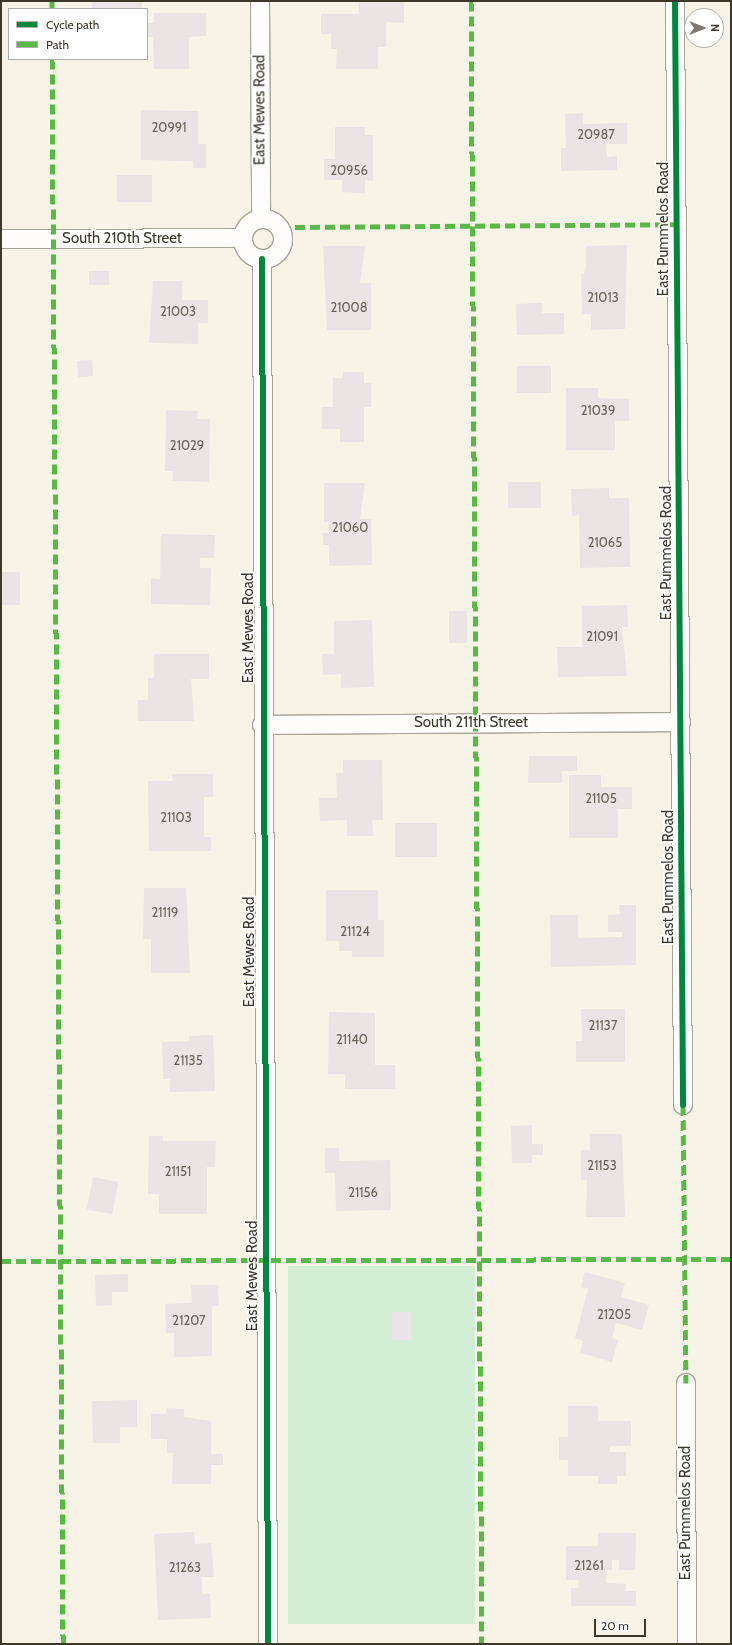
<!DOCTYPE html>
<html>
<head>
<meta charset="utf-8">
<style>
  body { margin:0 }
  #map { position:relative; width:732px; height:1645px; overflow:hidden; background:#f8f3e7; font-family:Cabin,sans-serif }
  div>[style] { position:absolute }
  .green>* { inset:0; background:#d2efd6; transform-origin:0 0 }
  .building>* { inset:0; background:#eae4e5; transform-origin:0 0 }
  .roads { filter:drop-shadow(1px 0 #a9a499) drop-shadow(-1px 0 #a9a499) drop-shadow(0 1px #a9a499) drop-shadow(0 -1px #a9a499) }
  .street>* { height:18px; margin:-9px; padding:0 9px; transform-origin:9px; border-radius:9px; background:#fefdfb }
  .street>.ring { margin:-9px; padding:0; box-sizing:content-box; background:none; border:18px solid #fefdfb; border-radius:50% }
  .quiet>* { height:5px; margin-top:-2.5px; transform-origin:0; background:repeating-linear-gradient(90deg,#58b947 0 10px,transparent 0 15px) }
  .cycleway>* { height:6px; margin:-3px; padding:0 3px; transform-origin:3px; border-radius:3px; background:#00873e }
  span { translate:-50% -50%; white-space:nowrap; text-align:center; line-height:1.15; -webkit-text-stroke:3.5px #fff; paint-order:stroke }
  .number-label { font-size:13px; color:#686359 }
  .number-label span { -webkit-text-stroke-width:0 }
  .street-label { font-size:15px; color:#3d382a }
  .frame { position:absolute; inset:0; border:2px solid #3d382a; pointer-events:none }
  .legend { position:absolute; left:8px; top:8px; width:140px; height:52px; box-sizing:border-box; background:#fff; border:1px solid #b1afaa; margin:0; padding:5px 7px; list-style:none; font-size:12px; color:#3d382a }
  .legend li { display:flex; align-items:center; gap:8px; height:20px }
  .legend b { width:20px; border:1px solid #b1afaa }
  .north { position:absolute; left:684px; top:8px; width:40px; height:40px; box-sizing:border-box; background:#fff; border:1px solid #b1afaa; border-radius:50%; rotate:90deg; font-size:11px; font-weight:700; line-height:16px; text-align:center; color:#3d382a }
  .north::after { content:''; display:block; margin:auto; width:14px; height:18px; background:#7e796c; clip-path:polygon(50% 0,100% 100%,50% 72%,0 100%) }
  .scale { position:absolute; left:594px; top:1619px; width:52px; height:18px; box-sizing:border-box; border:2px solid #3d382a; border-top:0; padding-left:5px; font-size:12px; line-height:14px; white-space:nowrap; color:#3d382a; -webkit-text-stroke:3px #fff; paint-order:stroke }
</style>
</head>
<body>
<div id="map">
  <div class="green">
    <i style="left:475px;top:1266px;width:358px;height:187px;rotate:90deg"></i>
  </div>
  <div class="building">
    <i style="left:92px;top:1px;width:50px;height:8px"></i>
    <i style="clip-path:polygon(359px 1px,404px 1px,404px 23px,386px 22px,386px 47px,378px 47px,378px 69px,336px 69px,337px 49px,331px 49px,331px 34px,321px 34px,321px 14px,359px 14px)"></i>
    <i style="clip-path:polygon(154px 13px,206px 13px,206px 36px,189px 37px,189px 69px,154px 69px,153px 37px,147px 37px,147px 23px,154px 23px)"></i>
    <i style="clip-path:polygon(141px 110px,198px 111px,198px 144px,206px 144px,206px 168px,193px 168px,193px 161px,141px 160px)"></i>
    <i style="clip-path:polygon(583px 113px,583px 124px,627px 123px,627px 144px,606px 144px,607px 157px,617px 156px,617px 170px,561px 171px,561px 148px,566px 148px,565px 114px)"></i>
    <i style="clip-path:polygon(335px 127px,365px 127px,365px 135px,373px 135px,373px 181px,365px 180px,365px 193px,342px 192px,342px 180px,324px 180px,324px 159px,335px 159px)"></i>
    <i style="left:117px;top:175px;width:35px;height:27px"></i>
    <i style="clip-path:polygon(627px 245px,625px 329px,591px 330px,591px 314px,582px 314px,581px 274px,584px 274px,586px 266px,586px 246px)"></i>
    <i style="clip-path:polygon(323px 246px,365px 246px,360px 283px,371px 283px,371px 330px,327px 330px)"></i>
    <i style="left:109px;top:271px;width:14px;height:20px;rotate:90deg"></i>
    <i style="clip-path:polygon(153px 281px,182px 281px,182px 300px,208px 300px,208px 323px,198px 323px,198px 344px,149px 343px)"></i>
    <i style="clip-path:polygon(542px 303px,542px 313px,564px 313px,564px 334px,517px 335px,516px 304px)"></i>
    <i style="left:92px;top:360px;width:16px;height:15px;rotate:86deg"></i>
    <i style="left:517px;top:366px;width:34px;height:27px"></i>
    <i style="clip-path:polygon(343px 372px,364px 372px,364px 383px,371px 383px,371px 407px,364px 407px,364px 442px,340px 442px,340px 429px,322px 429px,322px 407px,333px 407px,333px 378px,343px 378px)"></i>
    <i style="clip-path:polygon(566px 388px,598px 388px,598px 398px,629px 399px,629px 421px,615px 421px,615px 450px,566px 450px)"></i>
    <i style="clip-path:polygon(166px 410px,198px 411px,197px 419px,210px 419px,209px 482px,173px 481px,173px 471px,165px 471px)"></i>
    <i style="left:508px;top:482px;width:33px;height:26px"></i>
    <i style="clip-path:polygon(324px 483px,365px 483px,360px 519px,371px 519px,372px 565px,329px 566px,329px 545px,323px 545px,323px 533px,329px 533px,329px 522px,324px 522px)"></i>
    <i style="clip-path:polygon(609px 488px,609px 498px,629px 498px,630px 567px,580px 568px,579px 515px,572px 516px,571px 489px)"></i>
    <i style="clip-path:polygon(161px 534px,215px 535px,214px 558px,200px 558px,200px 568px,211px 568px,210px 605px,151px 604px,151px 578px,160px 579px)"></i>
    <i style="left:1px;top:572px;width:19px;height:33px"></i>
    <i style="clip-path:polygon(627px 605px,628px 627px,622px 627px,627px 676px,558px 677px,557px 647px,582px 647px,582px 606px)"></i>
    <i style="left:449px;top:611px;width:18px;height:32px"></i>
    <i style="clip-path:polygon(372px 620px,374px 687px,341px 688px,341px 674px,323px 675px,322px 654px,334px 654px,334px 621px)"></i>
    <i style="clip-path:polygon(154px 654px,209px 654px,209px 679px,191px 679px,194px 721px,138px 721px,138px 700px,148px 700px,148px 678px,154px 678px)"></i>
    <i style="clip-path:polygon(529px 756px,577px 756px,577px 771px,562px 771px,562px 783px,528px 783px)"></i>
    <i style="clip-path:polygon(343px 760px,382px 760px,383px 820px,372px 820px,373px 836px,347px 836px,347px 820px,320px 821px,319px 798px,337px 798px,336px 773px,343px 773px)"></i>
    <i style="clip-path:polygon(172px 774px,213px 774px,213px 797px,204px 797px,204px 837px,211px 837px,211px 851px,149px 851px,148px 781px,173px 781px)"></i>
    <i style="clip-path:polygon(569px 775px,601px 775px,601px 787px,632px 787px,632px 809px,618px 809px,618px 838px,569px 838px)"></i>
    <i style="left:395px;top:823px;width:42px;height:34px"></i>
    <i style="clip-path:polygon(144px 888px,186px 888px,190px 973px,151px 973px,151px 939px,143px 939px)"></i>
    <i style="clip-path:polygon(326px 890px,378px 890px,378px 920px,384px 920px,384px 957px,352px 957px,352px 951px,339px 951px,339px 941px,326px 941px)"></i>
    <i style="clip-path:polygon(619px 905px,636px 905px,636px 965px,551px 967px,550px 915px,578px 915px,578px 938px,622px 937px,622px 932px,608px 932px,608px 915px,620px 914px)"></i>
    <i style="clip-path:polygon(581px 1009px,625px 1009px,625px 1062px,576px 1062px,576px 1041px,582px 1041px)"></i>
    <i style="clip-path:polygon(329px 1012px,375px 1013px,375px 1065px,395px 1065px,395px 1089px,345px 1089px,345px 1074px,328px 1074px)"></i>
    <i style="clip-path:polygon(213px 1035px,215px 1091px,170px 1092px,170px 1079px,163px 1079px,162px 1042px,189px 1041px,189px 1036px)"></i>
    <i style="clip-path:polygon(532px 1125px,532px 1144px,543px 1144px,543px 1155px,532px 1155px,532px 1163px,512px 1163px,511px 1126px)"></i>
    <i style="clip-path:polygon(590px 1134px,622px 1134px,625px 1217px,586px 1217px,587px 1180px,581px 1180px,581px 1150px,590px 1150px)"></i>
    <i style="clip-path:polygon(149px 1136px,163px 1136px,163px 1141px,216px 1141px,215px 1167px,207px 1167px,207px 1214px,159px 1214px,159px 1194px,148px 1194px)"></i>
    <i style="clip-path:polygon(325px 1148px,339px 1148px,339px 1161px,390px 1160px,391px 1210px,336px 1211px,335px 1173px,325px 1173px)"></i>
    <i style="left:93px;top:1177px;width:26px;height:33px;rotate:11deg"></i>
    <i style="clip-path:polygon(585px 1272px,625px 1283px,621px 1297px,649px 1305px,642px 1330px,616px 1323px,612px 1338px,618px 1340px,612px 1362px,580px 1353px,583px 1341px,575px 1338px,588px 1289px,581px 1287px)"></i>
    <i style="clip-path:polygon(128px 1274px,128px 1292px,112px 1292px,112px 1305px,96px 1306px,95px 1275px)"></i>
    <i style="clip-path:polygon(191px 1285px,218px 1285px,219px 1306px,212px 1306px,212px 1356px,174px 1357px,174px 1333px,166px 1333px,165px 1304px,192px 1303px)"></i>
    <i style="left:392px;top:1312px;width:19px;height:28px"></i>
    <i style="clip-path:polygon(137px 1400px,137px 1427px,120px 1427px,120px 1443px,93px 1443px,92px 1401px)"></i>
    <i style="clip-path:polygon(568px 1406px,598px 1406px,598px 1421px,631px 1421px,631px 1446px,610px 1446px,610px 1452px,626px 1452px,626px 1476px,617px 1476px,617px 1484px,598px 1484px,598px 1476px,568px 1476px,568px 1460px,559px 1460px,559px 1437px,568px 1437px)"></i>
    <i style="clip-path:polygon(167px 1408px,184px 1409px,184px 1417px,211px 1421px,211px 1454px,223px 1454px,223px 1465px,211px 1465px,211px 1484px,172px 1484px,173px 1453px,167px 1453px,167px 1439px,151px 1439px,151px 1414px,166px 1414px)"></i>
    <i style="clip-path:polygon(194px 1532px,195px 1544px,211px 1543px,214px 1577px,202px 1577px,202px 1594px,210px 1593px,211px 1618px,158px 1620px,154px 1534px)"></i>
    <i style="clip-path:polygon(598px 1533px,636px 1533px,635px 1570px,619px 1570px,619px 1560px,612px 1560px,612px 1570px,607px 1570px,606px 1583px,626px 1584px,626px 1591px,636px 1591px,636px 1606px,571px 1606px,571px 1588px,578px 1588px,579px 1580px,566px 1580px,566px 1546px,598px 1546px)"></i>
  </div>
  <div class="roads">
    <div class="street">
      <i style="left:260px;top:1px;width:217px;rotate:89.7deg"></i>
      <i style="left:675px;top:1px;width:1104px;rotate:89.58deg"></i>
      <i class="ring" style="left:243px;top:219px;width:22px;height:22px"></i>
      <i style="left:1px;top:239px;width:241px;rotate:-0.2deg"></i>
      <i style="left:262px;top:259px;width:1385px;rotate:89.75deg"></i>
      <i style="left:262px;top:725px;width:419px;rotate:-0.4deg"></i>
      <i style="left:686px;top:1383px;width:261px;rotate:89.8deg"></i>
    </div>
  </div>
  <div class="quiet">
    <i style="left:52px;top:1px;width:8px;rotate:90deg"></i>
    <i style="left:471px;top:1px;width:1643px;rotate:89.62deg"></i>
    <i style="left:52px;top:59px;width:1585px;rotate:89.6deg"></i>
    <i style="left:295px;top:227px;width:382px;rotate:-0.4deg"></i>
    <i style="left:683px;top:1105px;width:278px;rotate:89.4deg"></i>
    <i style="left:1px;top:1261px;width:730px;rotate:-0.16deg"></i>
  </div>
  <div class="cycleway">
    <i style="left:675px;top:1px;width:1104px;rotate:89.58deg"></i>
    <i style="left:262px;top:259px;width:1385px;rotate:89.75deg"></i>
  </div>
  <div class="number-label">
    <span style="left:169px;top:127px">20991</span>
    <span style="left:596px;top:134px">20987</span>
    <span style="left:349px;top:170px">20956</span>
    <span style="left:603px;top:297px">21013</span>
    <span style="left:349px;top:307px">21008</span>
    <span style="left:178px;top:311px">21003</span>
    <span style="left:598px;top:410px">21039</span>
    <span style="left:187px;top:445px">21029</span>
    <span style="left:350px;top:527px">21060</span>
    <span style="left:605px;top:542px">21065</span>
    <span style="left:602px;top:636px">21091</span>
    <span style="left:601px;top:798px">21105</span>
    <span style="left:176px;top:817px">21103</span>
    <span style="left:165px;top:912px">21119</span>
    <span style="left:355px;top:931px">21124</span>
    <span style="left:603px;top:1025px">21137</span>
    <span style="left:352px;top:1039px">21140</span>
    <span style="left:188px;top:1060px">21135</span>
    <span style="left:602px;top:1165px">21153</span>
    <span style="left:178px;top:1171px">21151</span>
    <span style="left:363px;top:1192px">21156</span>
    <span style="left:614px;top:1314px">21205</span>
    <span style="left:189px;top:1320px">21207</span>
    <span style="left:589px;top:1565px">21261</span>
    <span style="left:185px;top:1567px">21263</span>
  </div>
  <div class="street-label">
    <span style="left:260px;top:110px;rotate:-90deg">East Mewes Road</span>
    <span style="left:664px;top:229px;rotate:-90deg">East Pummelos Road</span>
    <span style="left:122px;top:239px">South 210th Street</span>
    <span style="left:667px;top:553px;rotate:-90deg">East Pummelos Road</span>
    <span style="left:249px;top:628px;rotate:-90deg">East Mewes Road</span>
    <span style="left:471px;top:723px">South 211th Street</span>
    <span style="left:669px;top:877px;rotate:-90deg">East Pummelos Road</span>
    <span style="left:250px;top:952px;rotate:-90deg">East Mewes Road</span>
    <span style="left:253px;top:1276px;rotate:-90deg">East Mewes Road</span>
    <span style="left:686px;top:1513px;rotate:-90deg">East Pummelos Road</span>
  </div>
  <div class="frame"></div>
  <ul class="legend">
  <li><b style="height:5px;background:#00873e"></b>Cycle path</li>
  <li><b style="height:5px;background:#58b947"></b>Path</li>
  </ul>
  <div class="north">N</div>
  <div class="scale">20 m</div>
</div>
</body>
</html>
